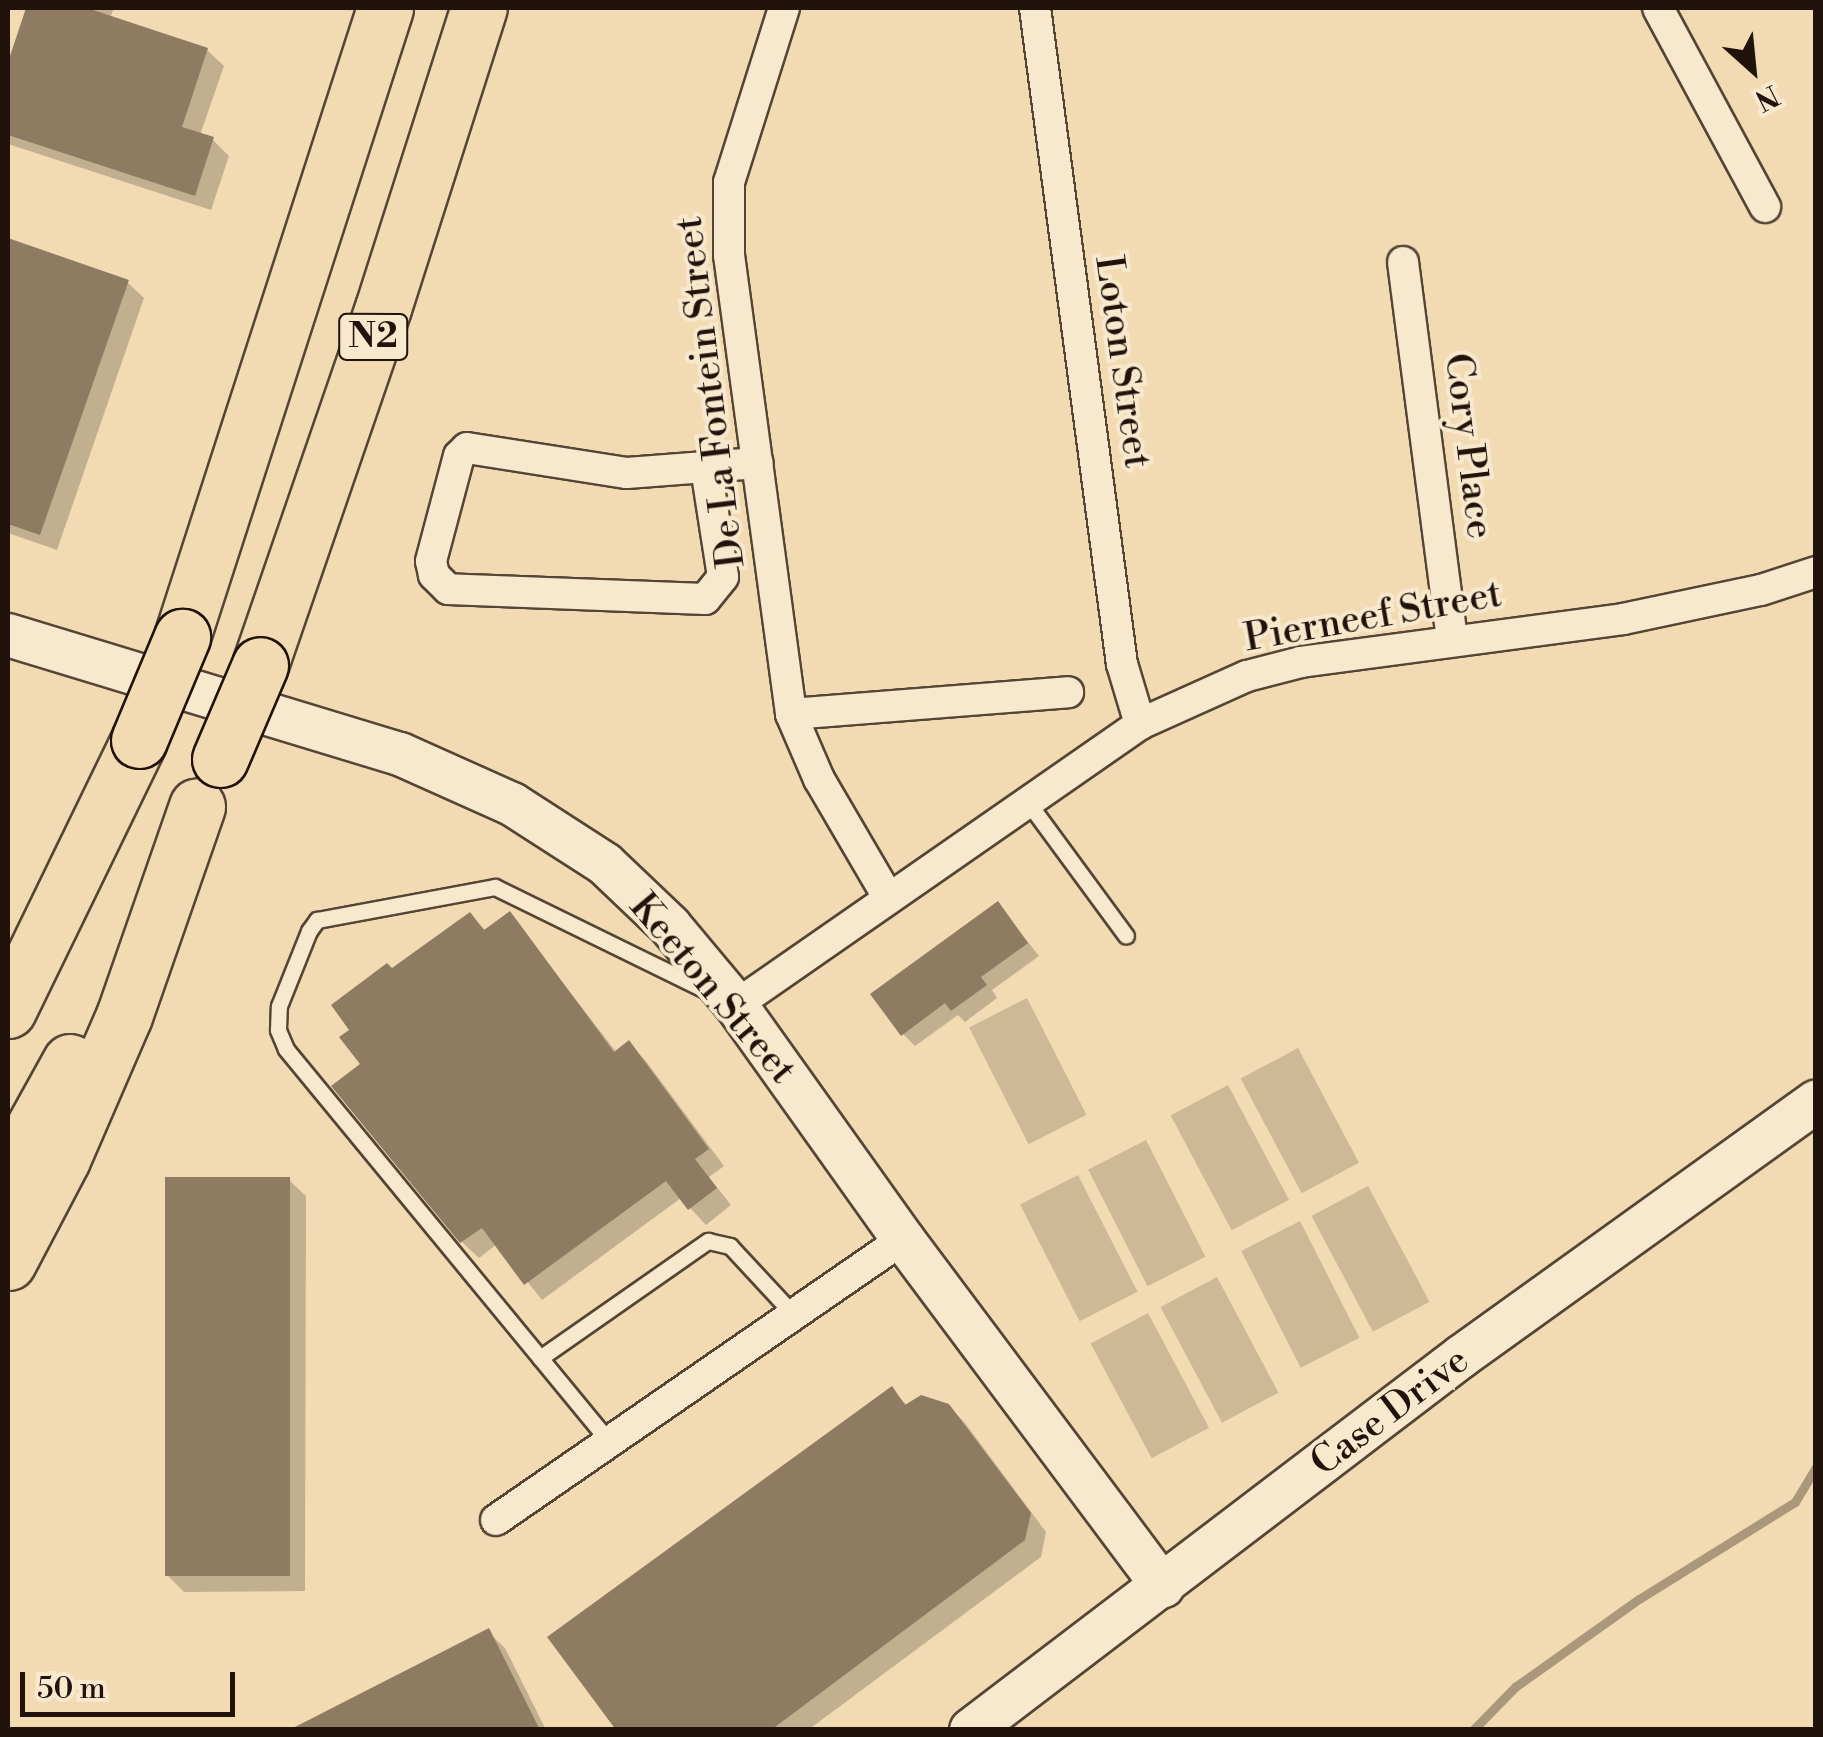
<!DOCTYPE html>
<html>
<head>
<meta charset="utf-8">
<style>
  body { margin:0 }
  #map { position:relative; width:1823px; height:1737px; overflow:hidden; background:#f2dbb3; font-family:"Libre Bodoni",serif }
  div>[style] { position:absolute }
  .green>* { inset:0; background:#ceb996; transform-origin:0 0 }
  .shadow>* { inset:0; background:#0003 }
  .stream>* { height:9px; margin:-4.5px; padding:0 4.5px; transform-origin:4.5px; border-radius:4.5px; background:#ab977a }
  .building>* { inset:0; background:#8e7b62; transform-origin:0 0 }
  .roads { filter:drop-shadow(2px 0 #554535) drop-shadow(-2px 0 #554535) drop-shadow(0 2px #554535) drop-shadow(0 -2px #554535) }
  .lane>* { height:15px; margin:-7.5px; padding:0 7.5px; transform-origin:7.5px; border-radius:7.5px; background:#f7e8ce }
  .street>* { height:30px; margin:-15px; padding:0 15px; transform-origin:15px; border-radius:15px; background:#f7e8ce }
  .secondary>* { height:42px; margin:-21px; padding:0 21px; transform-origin:21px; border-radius:21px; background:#f7e8ce }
  .highway>* { height:55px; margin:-27.5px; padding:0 27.5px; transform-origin:27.5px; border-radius:27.5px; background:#f2dbb3 }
  .bridges { filter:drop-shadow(2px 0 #21130b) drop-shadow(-2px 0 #21130b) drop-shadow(0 2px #21130b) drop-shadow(0 -2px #21130b) }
  .highway-bridge>* { height:55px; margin:-27.5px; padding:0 27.5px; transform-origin:27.5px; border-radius:27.5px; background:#f2dbb3 }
  span { translate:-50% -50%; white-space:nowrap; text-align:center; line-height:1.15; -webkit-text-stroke:8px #f7e8ce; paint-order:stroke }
  .shield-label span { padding:2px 8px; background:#f7e8ce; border:2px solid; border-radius:8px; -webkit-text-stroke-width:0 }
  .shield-label { font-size:35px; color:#21130b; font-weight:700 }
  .street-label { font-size:38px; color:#21130b }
  .frame { position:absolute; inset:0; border:10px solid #21130b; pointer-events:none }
  .north { position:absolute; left:1703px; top:20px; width:100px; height:100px; -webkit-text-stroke:8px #f7e8ce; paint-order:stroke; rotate:153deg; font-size:28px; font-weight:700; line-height:40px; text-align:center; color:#21130b }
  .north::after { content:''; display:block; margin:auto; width:35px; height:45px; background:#21130b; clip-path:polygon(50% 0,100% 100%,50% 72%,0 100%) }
  .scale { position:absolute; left:20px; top:1672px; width:215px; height:45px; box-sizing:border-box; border:5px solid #21130b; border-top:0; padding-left:12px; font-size:30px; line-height:35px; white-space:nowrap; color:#21130b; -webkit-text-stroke:8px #f7e8ce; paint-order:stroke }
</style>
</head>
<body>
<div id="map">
  <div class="green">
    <i style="left:1027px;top:998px;width:131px;height:65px;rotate:63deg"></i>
    <i style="left:1298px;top:1048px;width:130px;height:65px;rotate:62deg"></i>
    <i style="left:1228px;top:1085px;width:130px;height:65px;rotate:62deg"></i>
    <i style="left:1146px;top:1140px;width:131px;height:65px;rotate:63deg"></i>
    <i style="left:1078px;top:1175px;width:131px;height:65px;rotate:63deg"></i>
    <i style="left:1368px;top:1186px;width:131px;height:64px;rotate:62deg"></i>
    <i style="left:1300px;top:1221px;width:131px;height:66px;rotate:63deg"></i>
    <i style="left:1217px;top:1277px;width:131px;height:64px;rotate:62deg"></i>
    <i style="left:1148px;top:1313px;width:130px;height:65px;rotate:62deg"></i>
  </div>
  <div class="shadow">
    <i style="clip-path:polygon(28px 8px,114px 8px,110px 18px,207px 50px,224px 66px,200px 135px,213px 140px,229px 156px,211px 210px,8px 144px,8px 70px)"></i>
    <i style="clip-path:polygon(9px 242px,127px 282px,144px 298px,57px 550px,8px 533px)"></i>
    <i style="clip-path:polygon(998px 904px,1039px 956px,992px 990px,997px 998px,965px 1022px,958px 1015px,915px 1046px,903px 1034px)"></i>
    <i style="clip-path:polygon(510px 914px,617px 1053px,629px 1044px,645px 1060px,724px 1166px,709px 1177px,731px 1205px,706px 1225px,681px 1198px,542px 1300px,497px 1244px,479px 1258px,462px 1242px,334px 1086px,363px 1065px,352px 1030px,392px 971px,470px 915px,486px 931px)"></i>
    <i style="clip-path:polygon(289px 1180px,306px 1196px,305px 1591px,184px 1592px,167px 1575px)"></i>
    <i style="clip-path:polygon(891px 1389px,908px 1406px,948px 1406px,965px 1423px,1046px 1532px,1041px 1557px,808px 1730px,619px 1730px)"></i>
    <i style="clip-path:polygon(488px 1632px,505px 1648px,546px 1730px,294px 1730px)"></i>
  </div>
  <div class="stream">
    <i style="left:1473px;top:1730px;width:60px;rotate:-45.7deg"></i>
    <i style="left:1515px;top:1687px;width:152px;rotate:-35.4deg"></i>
    <i style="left:1639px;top:1599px;width:184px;rotate:-31.9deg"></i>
    <i style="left:1795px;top:1502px;width:41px;rotate:-59deg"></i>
  </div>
  <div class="building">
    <i style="clip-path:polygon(26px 8px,87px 8px,208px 48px,182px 127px,214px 137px,195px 196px,8px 135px,8px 62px)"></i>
    <i style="clip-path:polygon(8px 238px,129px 280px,40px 535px,8px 524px)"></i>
    <i style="clip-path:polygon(998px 901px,1028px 943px,981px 977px,987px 985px,951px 1011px,945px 1003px,901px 1036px,870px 994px)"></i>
    <i style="clip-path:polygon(510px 911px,614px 1052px,629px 1040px,709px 1149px,695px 1159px,717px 1188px,688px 1210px,666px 1181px,524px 1285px,482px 1228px,460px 1243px,331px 1086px,360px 1064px,339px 1037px,349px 1030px,331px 1005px,387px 963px,392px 968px,470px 912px,484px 930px)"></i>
    <i style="left:290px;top:1177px;width:399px;height:125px;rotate:90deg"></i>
    <i style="clip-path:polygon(892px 1386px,905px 1405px,921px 1395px,949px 1404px,1031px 1513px,1025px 1540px,771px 1730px,616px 1730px,547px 1637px)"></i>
    <i style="clip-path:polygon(489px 1628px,540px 1730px,289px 1730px)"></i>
  </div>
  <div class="roads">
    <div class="lane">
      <i style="left:1027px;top:801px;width:167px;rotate:53.7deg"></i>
      <i style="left:540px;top:1358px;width:205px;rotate:-34.9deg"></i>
      <i style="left:708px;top:1241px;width:23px;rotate:13deg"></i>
      <i style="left:730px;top:1246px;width:96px;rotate:47.1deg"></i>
      <i style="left:611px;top:1444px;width:512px;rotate:-129.45deg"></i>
      <i style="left:286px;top:1049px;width:21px;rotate:-113deg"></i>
      <i style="left:278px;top:1030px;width:24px;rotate:-88deg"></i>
      <i style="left:279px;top:1006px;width:81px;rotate:-68.2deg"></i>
      <i style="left:309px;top:931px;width:14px;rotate:-54deg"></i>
      <i style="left:317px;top:920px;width:181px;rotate:-10.5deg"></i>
      <i style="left:495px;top:887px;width:234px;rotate:26.1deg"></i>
    </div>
    <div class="street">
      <i style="left:784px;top:8px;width:182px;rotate:107.5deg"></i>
      <i style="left:729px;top:182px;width:73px;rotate:90deg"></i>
      <i style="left:729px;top:255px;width:463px;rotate:82.3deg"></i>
      <i style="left:791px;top:714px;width:71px;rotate:66.7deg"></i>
      <i style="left:819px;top:779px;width:137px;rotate:59.7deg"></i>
      <i style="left:1035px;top:8px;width:662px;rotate:82.45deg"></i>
      <i style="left:1122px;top:664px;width:63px;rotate:73.3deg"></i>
      <i style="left:1658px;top:8px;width:226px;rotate:61.7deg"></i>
      <i style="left:1403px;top:262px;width:381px;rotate:82.6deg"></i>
      <i style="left:706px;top:468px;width:110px;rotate:81.1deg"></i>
      <i style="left:723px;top:577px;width:28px;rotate:129deg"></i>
      <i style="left:705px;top:599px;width:257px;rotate:-177.8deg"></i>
      <i style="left:448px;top:589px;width:20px;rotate:-135deg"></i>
      <i style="left:434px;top:575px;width:14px;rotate:-102deg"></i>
      <i style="left:431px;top:561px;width:109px;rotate:-75.1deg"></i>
      <i style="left:459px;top:456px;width:11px;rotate:-45deg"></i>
      <i style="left:467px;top:448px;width:162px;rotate:8.9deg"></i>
      <i style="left:627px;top:473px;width:131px;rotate:-4.4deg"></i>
      <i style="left:791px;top:714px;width:278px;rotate:-4.5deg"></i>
      <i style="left:736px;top:1005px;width:492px;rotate:-34.8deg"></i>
      <i style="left:1140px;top:724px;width:117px;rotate:-24.2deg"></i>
      <i style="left:1247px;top:676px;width:56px;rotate:-14.5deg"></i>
      <i style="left:1301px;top:662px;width:325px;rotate:-7.6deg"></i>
      <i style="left:1623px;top:619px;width:141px;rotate:-11.9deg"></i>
      <i style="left:1761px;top:590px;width:58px;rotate:-18.1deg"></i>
      <i style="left:496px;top:1520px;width:495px;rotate:-34.6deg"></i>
    </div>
    <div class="secondary">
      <i style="left:8px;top:635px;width:410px;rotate:16.9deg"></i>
      <i style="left:400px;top:754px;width:123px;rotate:24.1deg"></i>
      <i style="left:512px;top:804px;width:111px;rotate:32.8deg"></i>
      <i style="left:605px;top:864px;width:90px;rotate:43.6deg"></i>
      <i style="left:670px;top:926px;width:103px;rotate:50.1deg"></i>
      <i style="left:736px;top:1005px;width:287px;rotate:54.5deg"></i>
      <i style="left:903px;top:1239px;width:434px;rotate:53.2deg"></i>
      <i style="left:971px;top:1730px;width:617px;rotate:-37.3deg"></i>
      <i style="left:1462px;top:1356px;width:436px;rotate:-35.7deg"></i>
    </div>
    <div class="highway">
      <i style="left:182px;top:637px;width:661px;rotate:-72.11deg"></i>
      <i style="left:260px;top:665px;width:378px;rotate:-71deg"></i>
      <i style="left:383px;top:308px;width:315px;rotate:-72.3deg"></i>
      <i style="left:8px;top:1010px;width:300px;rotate:-64.1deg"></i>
      <i style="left:8px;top:1174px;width:128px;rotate:-61deg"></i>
      <i style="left:8px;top:1262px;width:116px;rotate:-62.3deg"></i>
      <i style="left:62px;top:1159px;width:156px;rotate:-66.6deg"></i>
      <i style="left:124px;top:1016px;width:222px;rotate:-70.8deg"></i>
    </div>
  </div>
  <div class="bridges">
    <div class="highway-bridge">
      <i style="left:139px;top:740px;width:112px;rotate:-67.3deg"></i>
      <i style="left:220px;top:759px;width:102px;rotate:-66.9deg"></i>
    </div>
  </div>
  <div class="shield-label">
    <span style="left:373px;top:337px">N2</span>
  </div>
  <div class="street-label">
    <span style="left:1122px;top:362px;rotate:82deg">Loton Street</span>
    <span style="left:711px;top:392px;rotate:-97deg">De La Fontein Street</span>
    <span style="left:1468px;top:446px;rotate:83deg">Cory Place</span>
    <span style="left:1373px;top:617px;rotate:-10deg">Pierneef Street</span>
    <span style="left:712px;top:989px;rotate:50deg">Keeton Street</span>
    <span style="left:1390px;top:1412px;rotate:-37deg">Case Drive</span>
  </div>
  <div class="frame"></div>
  <div class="north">N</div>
  <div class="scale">50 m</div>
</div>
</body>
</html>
